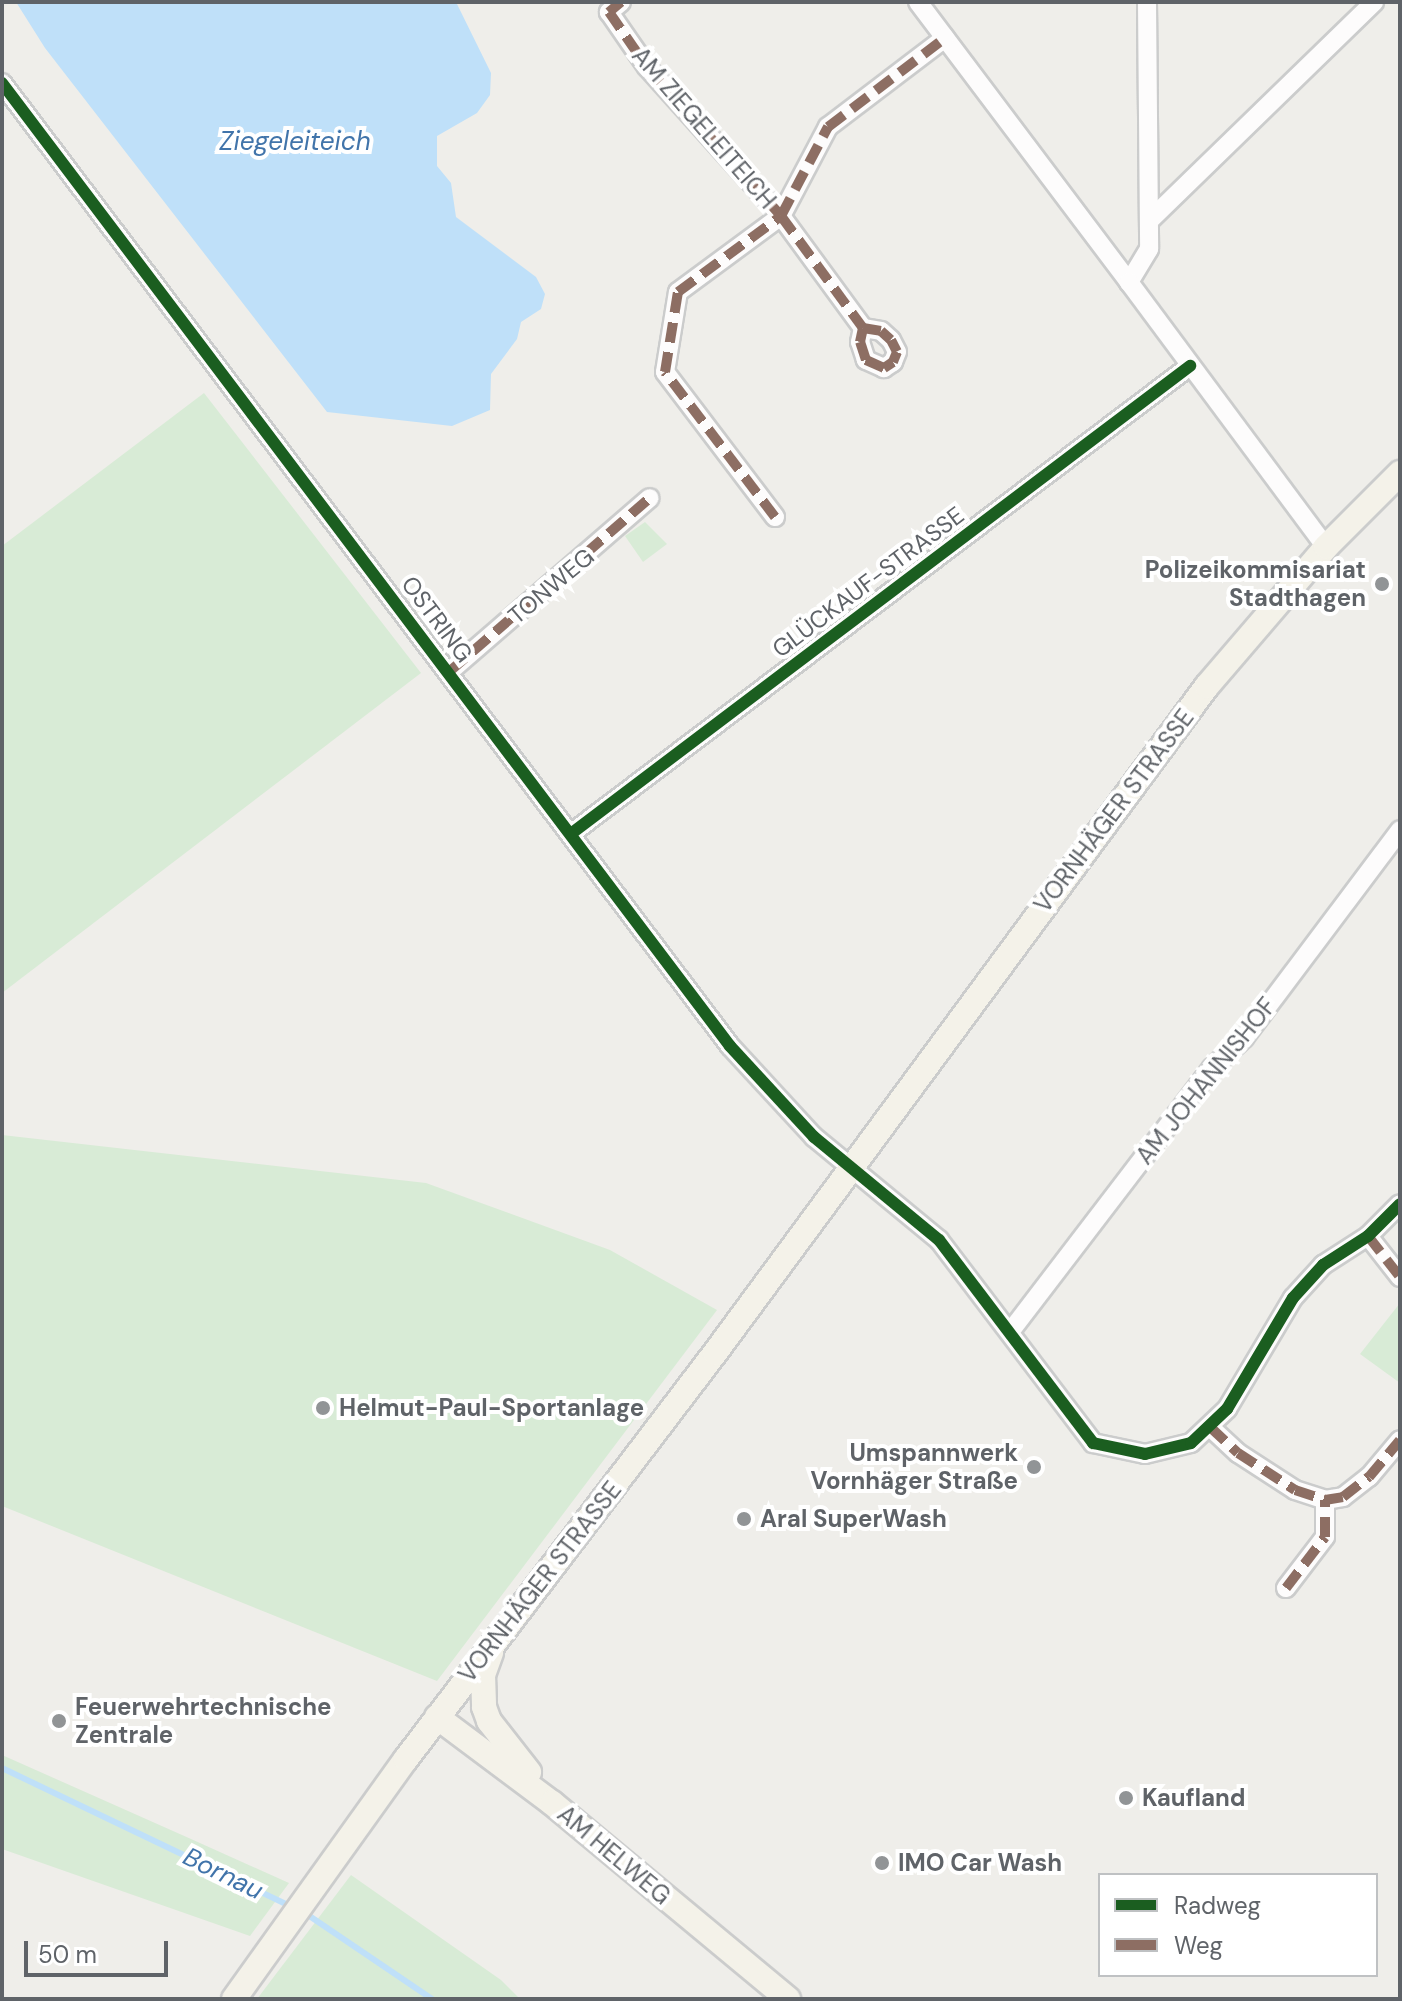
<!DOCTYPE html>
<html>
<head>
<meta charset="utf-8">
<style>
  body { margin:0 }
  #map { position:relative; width:1402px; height:2001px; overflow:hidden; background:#efeeea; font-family:"DM Sans",sans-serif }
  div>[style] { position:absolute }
  .green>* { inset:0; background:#d8ebd6 }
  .water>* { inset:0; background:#bfe0f9 }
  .stream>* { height:6px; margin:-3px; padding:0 3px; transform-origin:3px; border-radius:3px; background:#bfe0f9 }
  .roads { filter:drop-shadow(2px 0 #cbcccc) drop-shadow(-2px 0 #cbcccc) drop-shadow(0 2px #cbcccc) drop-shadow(0 -2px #cbcccc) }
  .minor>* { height:18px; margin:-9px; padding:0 9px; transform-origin:9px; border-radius:9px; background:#fdfcfc }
  .major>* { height:24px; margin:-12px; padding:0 12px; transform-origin:12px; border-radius:12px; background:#f4f2e9 }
  .quiet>* { height:10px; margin-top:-5px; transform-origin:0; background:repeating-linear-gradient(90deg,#8d6e63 0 20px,transparent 0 30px) }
  .cycleway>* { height:12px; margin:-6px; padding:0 6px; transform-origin:6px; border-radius:6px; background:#1b5e20 }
  .dots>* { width:22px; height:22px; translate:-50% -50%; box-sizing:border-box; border:4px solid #fff; border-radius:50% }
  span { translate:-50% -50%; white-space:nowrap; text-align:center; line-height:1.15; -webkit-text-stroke:8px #fff; paint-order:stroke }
  .street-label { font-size:24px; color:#5f6368 }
  .poi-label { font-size:24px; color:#5f6368; font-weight:700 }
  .right { translate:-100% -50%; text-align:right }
  .left { translate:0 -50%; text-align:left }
  .water-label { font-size:26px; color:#4174aa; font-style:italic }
  .frame { position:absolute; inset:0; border:4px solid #5f6368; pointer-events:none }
  .legend { position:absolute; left:1098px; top:1873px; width:280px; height:104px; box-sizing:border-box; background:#fff; border:2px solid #bfc1c3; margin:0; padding:10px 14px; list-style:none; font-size:24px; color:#5f6368 }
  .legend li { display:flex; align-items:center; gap:16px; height:40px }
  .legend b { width:40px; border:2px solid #bfc1c3 }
  .scale { position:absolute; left:24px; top:1941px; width:144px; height:36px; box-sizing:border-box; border:4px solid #5f6368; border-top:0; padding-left:10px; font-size:24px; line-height:28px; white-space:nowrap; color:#5f6368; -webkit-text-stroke:6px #fff; paint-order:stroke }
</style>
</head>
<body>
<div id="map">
  <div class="green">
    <i style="clip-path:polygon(204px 393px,421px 673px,2px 993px,2px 546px)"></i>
    <i style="clip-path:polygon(645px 522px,667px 544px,643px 562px,625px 536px)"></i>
    <i style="clip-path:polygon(2px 1135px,426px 1183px,610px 1250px,717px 1310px,437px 1681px,2px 1506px)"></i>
    <i style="clip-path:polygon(1400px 1303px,1400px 1383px,1360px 1354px)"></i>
    <i style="clip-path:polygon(2px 1755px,191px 1839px,289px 1883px,250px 1936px,2px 1849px)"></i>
    <i style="clip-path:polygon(351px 1875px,501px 1980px,520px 1999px,257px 1999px)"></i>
  </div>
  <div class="water">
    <i style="clip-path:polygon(16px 2px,456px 2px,491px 73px,490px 95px,477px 113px,437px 136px,437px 166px,451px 183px,456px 217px,536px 277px,545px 294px,541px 309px,521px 322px,517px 339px,491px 374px,490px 410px,452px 426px,327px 412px,45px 48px)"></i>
  </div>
  <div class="stream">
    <i style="left:2px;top:1768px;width:324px;rotate:25.6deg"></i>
    <i style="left:305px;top:1913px;width:153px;rotate:34.1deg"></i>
  </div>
  <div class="roads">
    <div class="minor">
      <i style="left:621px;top:2px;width:16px;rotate:140deg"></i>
      <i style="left:609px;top:12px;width:67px;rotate:55.4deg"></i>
      <i style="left:647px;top:67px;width:200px;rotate:48deg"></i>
      <i style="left:781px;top:216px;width:139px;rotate:53.8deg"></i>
      <i style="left:863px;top:328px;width:18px;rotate:9deg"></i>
      <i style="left:881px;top:331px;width:13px;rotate:42deg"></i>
      <i style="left:891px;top:340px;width:13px;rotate:63deg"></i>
      <i style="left:897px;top:352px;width:11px;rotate:112deg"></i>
      <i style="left:893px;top:362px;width:11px;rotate:146deg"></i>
      <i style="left:884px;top:368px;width:20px;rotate:-156deg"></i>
      <i style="left:866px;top:360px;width:19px;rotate:-108deg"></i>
      <i style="left:860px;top:342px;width:14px;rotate:-78deg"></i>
      <i style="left:918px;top:2px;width:351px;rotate:53deg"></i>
      <i style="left:1147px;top:2px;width:247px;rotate:89.5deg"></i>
      <i style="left:1149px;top:249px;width:39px;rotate:121deg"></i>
      <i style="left:1129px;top:282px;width:330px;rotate:53.4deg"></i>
      <i style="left:2px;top:83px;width:1207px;rotate:52.91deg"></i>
      <i style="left:730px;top:1046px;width:124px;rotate:47.3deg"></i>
      <i style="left:814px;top:1137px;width:162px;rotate:39.5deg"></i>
      <i style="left:939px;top:1240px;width:255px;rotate:52.8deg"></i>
      <i style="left:1093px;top:1443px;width:53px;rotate:11.9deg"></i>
      <i style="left:1145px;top:1454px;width:47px;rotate:-13.4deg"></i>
      <i style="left:1191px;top:1443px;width:50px;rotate:-43.4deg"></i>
      <i style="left:1227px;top:1409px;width:129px;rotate:-59.3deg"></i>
      <i style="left:1293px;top:1298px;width:45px;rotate:-47.7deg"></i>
      <i style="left:1323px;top:1265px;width:54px;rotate:-32.8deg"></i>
      <i style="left:1368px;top:1236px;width:45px;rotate:-45deg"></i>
      <i style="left:1149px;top:221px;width:314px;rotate:-44.2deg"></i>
      <i style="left:775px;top:517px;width:182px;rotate:-127.2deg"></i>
      <i style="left:665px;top:372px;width:81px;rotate:-80.8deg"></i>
      <i style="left:678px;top:292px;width:128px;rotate:-36.4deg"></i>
      <i style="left:781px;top:216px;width:101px;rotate:-62.2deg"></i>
      <i style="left:828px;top:127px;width:147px;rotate:-37.3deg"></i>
      <i style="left:450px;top:671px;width:264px;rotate:-40.9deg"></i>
      <i style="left:572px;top:833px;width:775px;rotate:-37.08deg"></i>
      <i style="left:1368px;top:1236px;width:52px;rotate:52deg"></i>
      <i style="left:1010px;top:1332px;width:332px;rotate:-52.6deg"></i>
      <i style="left:1212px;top:1068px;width:44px;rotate:-43.2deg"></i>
      <i style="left:1244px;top:1038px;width:260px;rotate:-53.1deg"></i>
      <i style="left:1210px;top:1427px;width:38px;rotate:43deg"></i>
      <i style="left:1238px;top:1453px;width:68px;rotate:33deg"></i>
      <i style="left:1295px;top:1490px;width:32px;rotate:18deg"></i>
      <i style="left:1325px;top:1500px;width:18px;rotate:-9deg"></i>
      <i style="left:1343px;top:1497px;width:33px;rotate:-38deg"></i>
      <i style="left:1369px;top:1477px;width:48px;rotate:-50deg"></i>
      <i style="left:1286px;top:1588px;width:64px;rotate:-52.6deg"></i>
      <i style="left:1325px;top:1537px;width:37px;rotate:-90deg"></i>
    </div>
    <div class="major">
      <i style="left:491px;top:1653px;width:23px;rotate:110deg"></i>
      <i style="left:483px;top:1675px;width:32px;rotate:88deg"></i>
      <i style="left:484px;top:1707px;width:15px;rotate:70deg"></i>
      <i style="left:489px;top:1721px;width:65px;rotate:51.9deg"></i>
      <i style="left:437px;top:1717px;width:144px;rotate:36.8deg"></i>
      <i style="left:552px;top:1803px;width:307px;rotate:39.7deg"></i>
      <i style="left:234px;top:1999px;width:295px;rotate:-54.4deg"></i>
      <i style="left:406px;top:1759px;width:510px;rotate:-52.73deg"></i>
      <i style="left:715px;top:1353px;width:829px;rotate:-53.59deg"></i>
      <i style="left:1207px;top:686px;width:183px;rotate:-49.4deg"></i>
      <i style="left:1326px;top:547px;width:105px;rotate:-45deg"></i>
    </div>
  </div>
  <div class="quiet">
    <i style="left:621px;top:2px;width:16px;rotate:140deg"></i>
    <i style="left:609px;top:12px;width:67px;rotate:55.4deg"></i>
    <i style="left:647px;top:67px;width:200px;rotate:48deg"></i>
    <i style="left:781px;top:216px;width:139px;rotate:53.8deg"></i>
    <i style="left:863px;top:328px;width:18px;rotate:9deg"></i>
    <i style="left:881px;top:331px;width:13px;rotate:42deg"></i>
    <i style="left:891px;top:340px;width:13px;rotate:63deg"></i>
    <i style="left:897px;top:352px;width:11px;rotate:112deg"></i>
    <i style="left:893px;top:362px;width:11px;rotate:146deg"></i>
    <i style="left:884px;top:368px;width:20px;rotate:-156deg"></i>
    <i style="left:866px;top:360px;width:19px;rotate:-108deg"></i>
    <i style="left:860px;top:342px;width:14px;rotate:-78deg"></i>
    <i style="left:775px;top:517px;width:182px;rotate:-127.2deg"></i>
    <i style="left:665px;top:372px;width:81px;rotate:-80.8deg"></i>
    <i style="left:678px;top:292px;width:128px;rotate:-36.4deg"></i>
    <i style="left:781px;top:216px;width:101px;rotate:-62.2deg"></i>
    <i style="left:828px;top:127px;width:147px;rotate:-37.3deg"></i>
    <i style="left:450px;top:671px;width:264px;rotate:-40.9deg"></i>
    <i style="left:1368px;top:1236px;width:52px;rotate:52deg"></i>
    <i style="left:1210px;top:1427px;width:38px;rotate:43deg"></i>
    <i style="left:1238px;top:1453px;width:68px;rotate:33deg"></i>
    <i style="left:1295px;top:1490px;width:32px;rotate:18deg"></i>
    <i style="left:1325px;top:1500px;width:18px;rotate:-9deg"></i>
    <i style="left:1343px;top:1497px;width:33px;rotate:-38deg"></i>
    <i style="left:1369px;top:1477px;width:48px;rotate:-50deg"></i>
    <i style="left:1286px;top:1588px;width:64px;rotate:-52.6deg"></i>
    <i style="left:1325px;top:1537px;width:37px;rotate:-90deg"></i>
  </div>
  <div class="cycleway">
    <i style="left:2px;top:83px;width:1207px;rotate:52.91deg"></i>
    <i style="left:730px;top:1046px;width:124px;rotate:47.3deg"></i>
    <i style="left:814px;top:1137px;width:162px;rotate:39.5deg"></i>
    <i style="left:939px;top:1240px;width:255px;rotate:52.8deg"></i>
    <i style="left:1093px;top:1443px;width:53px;rotate:11.9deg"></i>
    <i style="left:1145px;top:1454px;width:47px;rotate:-13.4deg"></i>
    <i style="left:1191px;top:1443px;width:50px;rotate:-43.4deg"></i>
    <i style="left:1227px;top:1409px;width:129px;rotate:-59.3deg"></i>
    <i style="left:1293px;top:1298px;width:45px;rotate:-47.7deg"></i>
    <i style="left:1323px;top:1265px;width:54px;rotate:-32.8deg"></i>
    <i style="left:1368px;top:1236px;width:45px;rotate:-45deg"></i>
    <i style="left:572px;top:833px;width:775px;rotate:-37.08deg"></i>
  </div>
  <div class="dots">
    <i style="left:1382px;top:584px;background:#919496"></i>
    <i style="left:323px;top:1408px;background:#919496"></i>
    <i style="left:1034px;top:1467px;background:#919496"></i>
    <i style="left:744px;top:1519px;background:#919496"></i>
    <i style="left:59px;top:1721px;background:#919496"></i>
    <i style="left:1126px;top:1798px;background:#919496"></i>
    <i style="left:882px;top:1863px;background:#919496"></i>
  </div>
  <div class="street-label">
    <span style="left:704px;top:128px;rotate:49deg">AM ZIEGELEITEICH</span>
    <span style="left:868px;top:582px;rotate:-37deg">GLÜCKAUF-STRASSE</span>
    <span style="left:551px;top:586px;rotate:-40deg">TONWEG</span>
    <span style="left:437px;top:619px;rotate:53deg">OSTRING</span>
    <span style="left:1114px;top:811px;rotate:-53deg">VORNHÄGER STRASSE</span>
    <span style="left:1206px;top:1081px;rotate:-51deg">AM JOHANNISHOF</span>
    <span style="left:540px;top:1582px;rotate:-52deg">VORNHÄGER STRASSE</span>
    <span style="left:614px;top:1855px;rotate:40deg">AM HELWEG</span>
  </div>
  <div class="poi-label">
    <span class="right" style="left:1366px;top:584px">Polizeikommisariat<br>Stadthagen</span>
    <span class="left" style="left:339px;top:1408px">Helmut-Paul-Sportanlage</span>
    <span class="right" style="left:1018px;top:1467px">Umspannwerk<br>Vornhäger Straße</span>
    <span class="left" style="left:760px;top:1519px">Aral SuperWash</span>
    <span class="left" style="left:75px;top:1721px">Feuerwehrtechnische<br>Zentrale</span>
    <span class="left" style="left:1142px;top:1798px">Kaufland</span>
    <span class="left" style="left:898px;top:1863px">IMO Car Wash</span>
  </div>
  <div class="water-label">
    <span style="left:295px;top:142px">Ziegeleiteich</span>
    <span style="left:223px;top:1874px;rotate:26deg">Bornau</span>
  </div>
  <div class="frame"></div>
  <ul class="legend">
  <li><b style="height:10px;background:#1b5e20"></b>Radweg</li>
  <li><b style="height:10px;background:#8d6e63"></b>Weg</li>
  </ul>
  <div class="scale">50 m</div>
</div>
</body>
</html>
